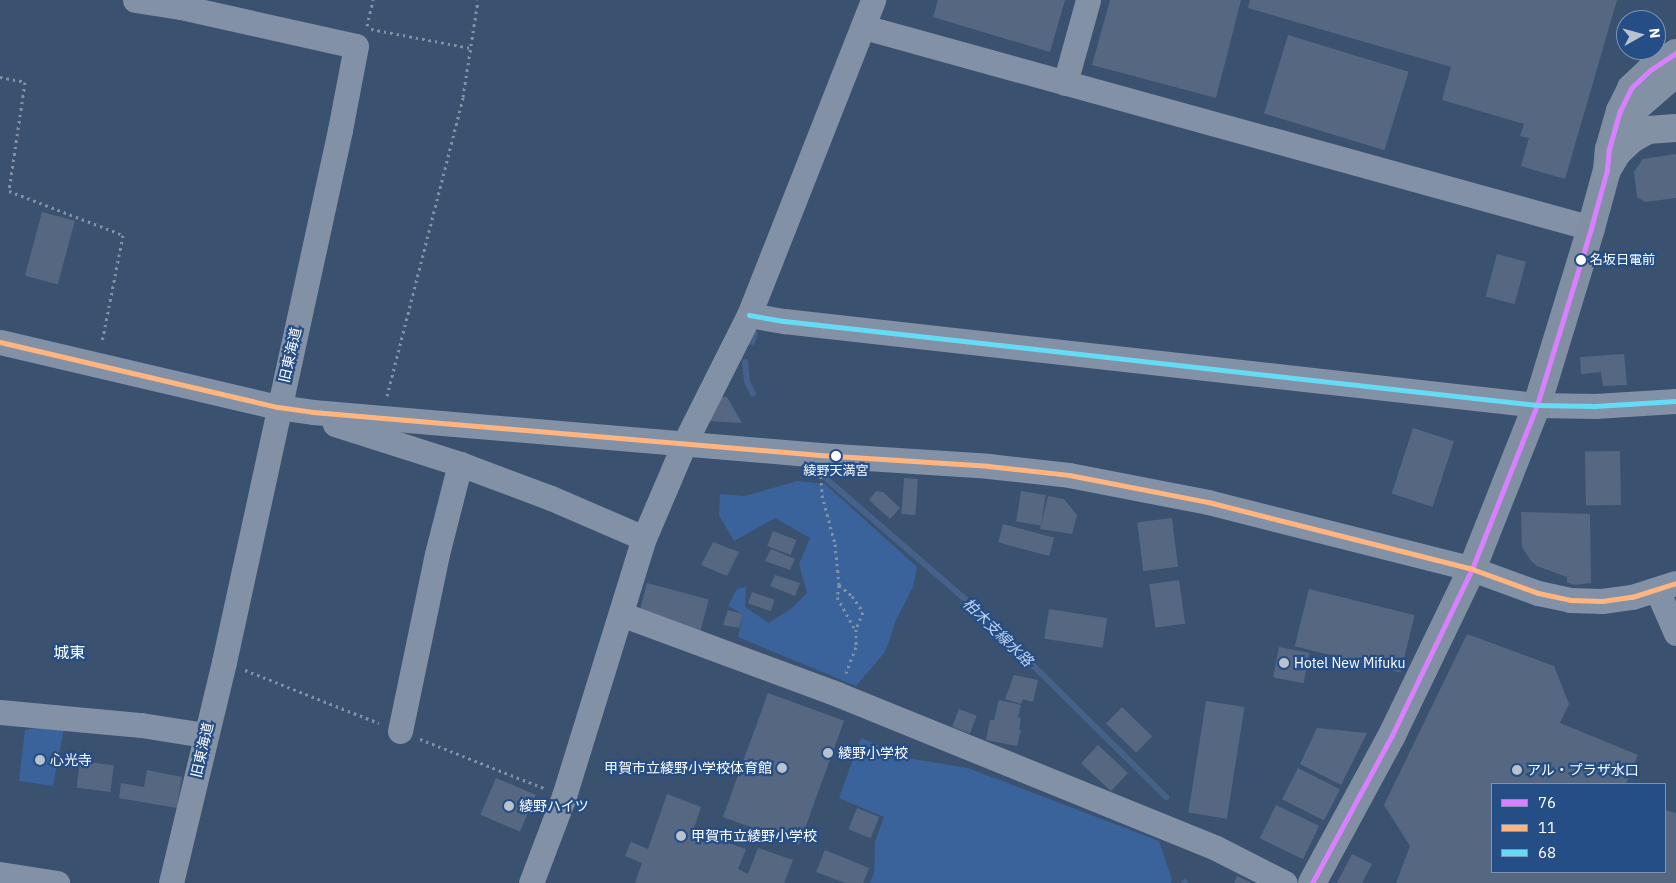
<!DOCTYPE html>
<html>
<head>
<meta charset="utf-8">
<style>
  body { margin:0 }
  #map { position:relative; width:1676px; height:883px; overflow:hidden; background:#3b5170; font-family:"IBM Plex Sans","Noto Sans JP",sans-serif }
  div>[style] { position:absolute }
  .green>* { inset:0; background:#3a639c }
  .stream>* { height:6px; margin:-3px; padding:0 3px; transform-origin:3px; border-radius:3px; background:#46628a }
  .building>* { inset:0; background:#566881; transform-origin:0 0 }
  .path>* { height:3px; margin-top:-1.5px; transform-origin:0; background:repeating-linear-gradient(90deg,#8291a6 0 2.5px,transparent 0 6.5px) }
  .minor>* { height:25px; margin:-12.5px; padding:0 12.5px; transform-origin:12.5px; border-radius:12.5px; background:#8291a6 }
  .major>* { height:28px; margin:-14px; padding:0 14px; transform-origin:14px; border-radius:14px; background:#818fa3 }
  .highway>* { height:28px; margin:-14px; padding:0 14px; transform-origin:14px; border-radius:14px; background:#8291a4 }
  .bus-1>* { height:5px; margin:-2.5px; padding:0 2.5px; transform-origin:2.5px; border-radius:2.5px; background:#d880ff }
  .bus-2>* { height:5px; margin:-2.5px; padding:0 2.5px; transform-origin:2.5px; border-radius:2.5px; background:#ffb580 }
  .bus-3>* { height:5px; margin:-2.5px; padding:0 2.5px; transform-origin:2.5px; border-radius:2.5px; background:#66dbf5 }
  .dots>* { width:14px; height:14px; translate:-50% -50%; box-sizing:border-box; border:2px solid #254d86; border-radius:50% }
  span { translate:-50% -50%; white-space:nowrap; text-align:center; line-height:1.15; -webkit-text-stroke:4.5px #254d86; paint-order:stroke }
  .bus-label { font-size:13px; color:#fff }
  .left { translate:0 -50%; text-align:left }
  .street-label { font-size:14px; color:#fff }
  .poi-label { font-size:14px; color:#fff }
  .right { translate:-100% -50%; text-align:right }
  .water-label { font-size:15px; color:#bcd2f0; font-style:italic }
  .quarter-label { font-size:16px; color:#fff }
  .legend { position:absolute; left:1491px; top:783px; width:175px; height:90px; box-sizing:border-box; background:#254d86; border:1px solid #7c94b6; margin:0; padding:6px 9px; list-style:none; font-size:15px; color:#fff }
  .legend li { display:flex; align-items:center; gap:10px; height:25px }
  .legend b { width:25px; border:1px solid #7c94b6 }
  .north { position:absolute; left:1616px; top:10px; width:50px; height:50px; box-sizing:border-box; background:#254d86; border:1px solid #7c94b6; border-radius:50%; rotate:83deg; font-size:14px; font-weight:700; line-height:20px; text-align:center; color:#fff }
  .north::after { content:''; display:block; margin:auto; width:18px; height:22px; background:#bac2cd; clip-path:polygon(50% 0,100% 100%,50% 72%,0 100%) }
</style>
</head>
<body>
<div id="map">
  <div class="green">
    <i style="clip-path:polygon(797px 481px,825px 484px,917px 567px,913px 587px,897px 618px,885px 652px,856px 686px,738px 637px,743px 614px,728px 606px,737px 589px,746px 587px,745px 607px,769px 623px,792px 608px,807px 593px,799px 564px,810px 538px,775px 518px,734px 541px,719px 515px,720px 494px,745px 496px)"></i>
    <i style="clip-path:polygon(65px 723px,53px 786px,19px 781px,25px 730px)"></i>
    <i style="clip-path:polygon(861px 738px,907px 758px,968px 768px,1159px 841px,1172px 880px,1171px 883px,870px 883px,874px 873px,875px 842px,884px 817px,839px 798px)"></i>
  </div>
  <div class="stream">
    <i style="left:752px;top:342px;width:9px;rotate:-72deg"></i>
    <i style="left:745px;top:362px;width:20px;rotate:84deg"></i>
    <i style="left:747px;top:382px;width:13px;rotate:63deg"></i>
    <i style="left:823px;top:476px;width:197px;rotate:40.9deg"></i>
    <i style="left:972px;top:605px;width:273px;rotate:44.7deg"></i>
    <i style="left:1184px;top:883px;width:1px;rotate:-45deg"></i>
  </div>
  <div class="building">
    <i style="clip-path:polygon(938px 0,1065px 0,1050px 52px,933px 17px)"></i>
    <i style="clip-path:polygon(1110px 0,1241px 0,1216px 98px,1092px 65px)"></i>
    <i style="clip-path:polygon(1250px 0,1617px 0,1565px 179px,1521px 166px,1529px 138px,1520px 136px,1524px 124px,1442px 100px,1451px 67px,1248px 8px)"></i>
    <i style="left:1288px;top:35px;width:126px;height:82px;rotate:17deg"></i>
    <i style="clip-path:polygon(1676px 154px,1676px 198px,1645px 202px,1637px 197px,1634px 172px,1643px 159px)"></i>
    <i style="left:42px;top:212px;width:34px;height:66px;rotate:15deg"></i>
    <i style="left:1497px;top:254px;width:30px;height:44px;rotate:15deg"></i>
    <i style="clip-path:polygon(1624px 354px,1627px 385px,1603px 386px,1601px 372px,1581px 374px,1580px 357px)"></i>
    <i style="clip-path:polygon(717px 397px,727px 397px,742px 423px,709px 421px)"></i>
    <i style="left:1413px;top:428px;width:43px;height:69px;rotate:18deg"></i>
    <i style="left:1620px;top:451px;width:54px;height:35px;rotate:89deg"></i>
    <i style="left:904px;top:478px;width:14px;height:36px;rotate:4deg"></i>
    <i style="clip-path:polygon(876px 491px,883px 492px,900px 508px,890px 519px,869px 500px)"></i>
    <i style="left:1021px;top:491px;width:25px;height:31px;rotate:9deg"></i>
    <i style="clip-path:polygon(1048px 496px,1064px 499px,1077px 515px,1072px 534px,1040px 529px)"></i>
    <i style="clip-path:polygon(1521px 512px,1590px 514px,1591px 583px,1574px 585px,1567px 582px,1567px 577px,1537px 566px,1531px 561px,1522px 547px)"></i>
    <i style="left:1172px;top:518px;width:49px;height:35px;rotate:83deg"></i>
    <i style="left:1003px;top:524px;width:53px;height:19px;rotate:15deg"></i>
    <i style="left:773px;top:531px;width:25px;height:16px;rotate:21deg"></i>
    <i style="clip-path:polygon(713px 542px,739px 552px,727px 576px,701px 565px)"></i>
    <i style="clip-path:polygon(771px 549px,795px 559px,790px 570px,765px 561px)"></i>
    <i style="clip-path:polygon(775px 575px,800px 583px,795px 596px,770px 586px)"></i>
    <i style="left:1179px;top:580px;width:44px;height:30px;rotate:82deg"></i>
    <i style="left:647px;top:583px;width:64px;height:32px;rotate:15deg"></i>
    <i style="left:1309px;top:589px;width:109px;height:59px;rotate:14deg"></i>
    <i style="left:752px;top:592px;width:24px;height:12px;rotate:19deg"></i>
    <i style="left:1049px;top:609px;width:59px;height:30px;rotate:9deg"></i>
    <i style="clip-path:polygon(728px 610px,743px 614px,739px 628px,723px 625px)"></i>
    <i style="clip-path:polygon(1467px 634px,1554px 666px,1569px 704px,1560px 723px,1638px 755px,1626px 784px,1492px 784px,1492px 872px,1665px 872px,1665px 810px,1676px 813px,1676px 883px,1396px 883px,1410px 846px,1384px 805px)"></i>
    <i style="left:1279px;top:647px;width:31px;height:31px;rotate:11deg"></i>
    <i style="clip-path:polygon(1014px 675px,1038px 680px,1033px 702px,1023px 699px,1021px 704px,1005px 699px)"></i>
    <i style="left:768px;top:693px;width:81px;height:132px;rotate:20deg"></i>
    <i style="clip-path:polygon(999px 700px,1021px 705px,1018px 717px,1021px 718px,1019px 730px,1021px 730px,1017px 746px,986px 740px,990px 720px,994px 720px)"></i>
    <i style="left:1206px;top:701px;width:39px;height:113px;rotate:9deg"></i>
    <i style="left:1122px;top:707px;width:42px;height:23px;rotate:44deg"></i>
    <i style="left:959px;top:709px;width:19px;height:19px;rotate:21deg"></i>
    <i style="clip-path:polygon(1317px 728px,1367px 733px,1341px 785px,1300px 764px)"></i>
    <i style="left:1098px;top:745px;width:41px;height:25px;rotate:43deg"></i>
    <i style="left:80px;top:761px;width:34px;height:27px;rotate:7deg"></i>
    <i style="left:1298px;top:768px;width:47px;height:35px;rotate:27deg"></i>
    <i style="clip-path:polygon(147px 770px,182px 777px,177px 808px,119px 798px,121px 783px,144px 787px)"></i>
    <i style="left:496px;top:778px;width:43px;height:40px;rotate:23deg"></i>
    <i style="clip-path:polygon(667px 794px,701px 807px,693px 831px,746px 849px,738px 869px,748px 874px,758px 848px,793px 860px,784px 883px,635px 883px,642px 863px,625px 856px,631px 842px,648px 849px)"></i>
    <i style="left:1276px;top:805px;width:48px;height:37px;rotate:26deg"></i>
    <i style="left:857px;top:808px;width:24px;height:23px;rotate:22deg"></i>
    <i style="clip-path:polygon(825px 850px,869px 868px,863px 883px,845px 883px,816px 872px)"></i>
    <i style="clip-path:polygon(1352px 854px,1372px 864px,1362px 883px,1337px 883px)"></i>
    <i style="clip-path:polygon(1237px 876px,1252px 883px,1234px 883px)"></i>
  </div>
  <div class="path">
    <i style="left:367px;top:26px;width:27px;rotate:-77deg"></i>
    <i style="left:371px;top:29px;width:102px;rotate:10.8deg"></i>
    <i style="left:0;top:77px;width:25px;rotate:11deg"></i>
    <i style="left:25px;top:82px;width:110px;rotate:98.4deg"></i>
    <i style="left:9px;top:191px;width:122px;rotate:21.1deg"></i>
    <i style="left:123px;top:235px;width:109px;rotate:101.1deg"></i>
    <i style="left:387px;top:396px;width:309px;rotate:-75.7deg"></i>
    <i style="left:463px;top:97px;width:98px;rotate:-81.2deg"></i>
    <i style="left:821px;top:476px;width:19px;rotate:87deg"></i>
    <i style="left:822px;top:495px;width:51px;rotate:75.1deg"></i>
    <i style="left:835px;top:544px;width:41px;rotate:84.4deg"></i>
    <i style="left:839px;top:585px;width:17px;rotate:40deg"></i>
    <i style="left:852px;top:596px;width:19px;rotate:55deg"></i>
    <i style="left:863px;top:612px;width:18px;rotate:112deg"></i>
    <i style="left:856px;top:629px;width:18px;rotate:90deg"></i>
    <i style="left:856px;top:647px;width:28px;rotate:111deg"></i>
    <i style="left:839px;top:585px;width:12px;rotate:99deg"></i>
    <i style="left:837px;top:597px;width:37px;rotate:61deg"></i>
    <i style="left:245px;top:670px;width:144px;rotate:21.6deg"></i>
    <i style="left:420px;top:739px;width:133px;rotate:21.6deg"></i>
  </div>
  <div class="minor">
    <i style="left:135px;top:0;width:47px;rotate:8.7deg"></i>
    <i style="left:181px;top:7px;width:179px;rotate:12.6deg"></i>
    <i style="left:356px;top:46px;width:86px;rotate:100.8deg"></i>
    <i style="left:340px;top:130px;width:544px;rotate:102.3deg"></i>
    <i style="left:224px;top:662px;width:227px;rotate:103.5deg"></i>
    <i style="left:864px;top:27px;width:754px;rotate:15.45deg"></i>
    <i style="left:1065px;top:83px;width:86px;rotate:-74.5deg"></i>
    <i style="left:749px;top:315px;width:36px;rotate:10deg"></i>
    <i style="left:784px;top:321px;width:758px;rotate:6.37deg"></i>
    <i style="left:1537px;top:405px;width:58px;rotate:1deg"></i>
    <i style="left:1595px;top:406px;width:81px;rotate:-3.5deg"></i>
    <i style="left:0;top:342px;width:285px;rotate:13.2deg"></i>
    <i style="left:278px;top:407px;width:35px;rotate:8deg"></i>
    <i style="left:313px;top:412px;width:509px;rotate:4.85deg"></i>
    <i style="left:820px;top:455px;width:168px;rotate:3.7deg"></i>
    <i style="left:988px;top:466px;width:81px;rotate:6.3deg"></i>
    <i style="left:1069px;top:475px;width:142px;rotate:11deg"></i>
    <i style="left:1208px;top:502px;width:272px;rotate:14.2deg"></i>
    <i style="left:1472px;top:569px;width:70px;rotate:20deg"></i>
    <i style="left:1538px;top:593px;width:33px;rotate:12deg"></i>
    <i style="left:1570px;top:600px;width:32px;rotate:2deg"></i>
    <i style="left:1602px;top:601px;width:30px;rotate:-8deg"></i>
    <i style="left:1632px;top:597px;width:46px;rotate:-17.7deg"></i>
    <i style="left:335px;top:424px;width:131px;rotate:17.7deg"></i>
    <i style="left:460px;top:464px;width:97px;rotate:20.5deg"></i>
    <i style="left:551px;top:498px;width:101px;rotate:23.3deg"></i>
    <i style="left:1657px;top:590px;width:47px;rotate:66.2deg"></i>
    <i style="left:621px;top:614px;width:230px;rotate:20.3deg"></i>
    <i style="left:837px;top:694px;width:409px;rotate:22.1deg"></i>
    <i style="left:1216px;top:848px;width:77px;rotate:26.9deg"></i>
    <i style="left:0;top:712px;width:142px;rotate:5.3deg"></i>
    <i style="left:141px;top:725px;width:65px;rotate:8.9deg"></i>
    <i style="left:400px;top:731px;width:181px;rotate:-78.2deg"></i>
    <i style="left:437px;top:554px;width:93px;rotate:-75.7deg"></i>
    <i style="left:0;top:874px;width:58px;rotate:9deg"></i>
    <i style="left:531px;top:883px;width:93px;rotate:-69.2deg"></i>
    <i style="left:564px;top:796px;width:270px;rotate:-72.8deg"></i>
    <i style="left:644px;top:538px;width:102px;rotate:-66.9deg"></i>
    <i style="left:684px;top:444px;width:144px;rotate:-63.3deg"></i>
    <i style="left:749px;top:315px;width:339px;rotate:-68.5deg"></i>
  </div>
  <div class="major">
    <i style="left:1312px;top:883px;width:168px;rotate:-61.6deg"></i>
    <i style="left:1392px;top:735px;width:184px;rotate:-64.3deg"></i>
    <i style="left:1472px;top:569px;width:176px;rotate:-68.4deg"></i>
    <i style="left:1537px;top:405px;width:185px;rotate:-73deg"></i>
    <i style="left:1591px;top:228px;width:60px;rotate:-74.6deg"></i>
    <i style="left:1607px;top:170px;width:21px;rotate:-85deg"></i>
    <i style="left:1609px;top:149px;width:40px;rotate:-74deg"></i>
    <i style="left:1620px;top:111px;width:25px;rotate:-64deg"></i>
    <i style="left:1631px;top:88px;width:25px;rotate:-43deg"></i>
    <i style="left:1649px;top:71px;width:32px;rotate:-34deg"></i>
  </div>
  <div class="highway">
    <i style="left:1618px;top:152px;width:41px;rotate:-72.9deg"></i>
    <i style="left:1630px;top:113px;width:61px;rotate:-41deg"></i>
    <i style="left:1607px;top:170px;width:21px;rotate:-59deg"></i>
    <i style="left:1618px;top:152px;width:19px;rotate:-43deg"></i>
    <i style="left:1632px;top:139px;width:18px;rotate:-29deg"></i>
    <i style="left:1648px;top:130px;width:28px;rotate:-4deg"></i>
  </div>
  <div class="bus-1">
    <i style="left:1312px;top:883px;width:168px;rotate:-61.6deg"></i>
    <i style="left:1392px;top:735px;width:184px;rotate:-64.3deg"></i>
    <i style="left:1472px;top:569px;width:176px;rotate:-68.4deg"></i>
    <i style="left:1537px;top:405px;width:185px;rotate:-73deg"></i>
    <i style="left:1591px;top:228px;width:60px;rotate:-74.6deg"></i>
    <i style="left:1607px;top:170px;width:21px;rotate:-85deg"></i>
    <i style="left:1609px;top:149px;width:40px;rotate:-74deg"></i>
    <i style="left:1620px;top:111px;width:25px;rotate:-64deg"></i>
    <i style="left:1631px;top:88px;width:25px;rotate:-43deg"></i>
    <i style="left:1649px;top:71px;width:32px;rotate:-34deg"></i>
  </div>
  <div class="bus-2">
    <i style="left:0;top:342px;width:285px;rotate:13.2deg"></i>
    <i style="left:278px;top:407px;width:35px;rotate:8deg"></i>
    <i style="left:313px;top:412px;width:509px;rotate:4.85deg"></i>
    <i style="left:820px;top:455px;width:168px;rotate:3.7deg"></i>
    <i style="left:988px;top:466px;width:81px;rotate:6.3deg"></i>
    <i style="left:1069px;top:475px;width:142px;rotate:11deg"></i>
    <i style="left:1208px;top:502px;width:272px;rotate:14.2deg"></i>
    <i style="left:1472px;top:569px;width:70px;rotate:20deg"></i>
    <i style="left:1538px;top:593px;width:33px;rotate:12deg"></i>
    <i style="left:1570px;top:600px;width:32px;rotate:2deg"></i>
    <i style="left:1602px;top:601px;width:30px;rotate:-8deg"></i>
    <i style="left:1632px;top:597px;width:46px;rotate:-17.7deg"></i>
  </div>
  <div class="bus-3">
    <i style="left:749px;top:315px;width:36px;rotate:10deg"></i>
    <i style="left:784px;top:321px;width:758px;rotate:6.37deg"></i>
    <i style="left:1537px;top:405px;width:58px;rotate:1deg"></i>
    <i style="left:1595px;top:406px;width:81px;rotate:-3.5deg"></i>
  </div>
  <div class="dots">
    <i style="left:1581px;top:260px;background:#fff"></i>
    <i style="left:836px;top:456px;background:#fff"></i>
    <i style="left:1284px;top:663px;background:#bac2cd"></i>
    <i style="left:828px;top:753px;background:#bac2cd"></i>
    <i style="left:40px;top:760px;background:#bac2cd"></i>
    <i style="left:782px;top:768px;background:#bac2cd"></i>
    <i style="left:1517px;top:770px;background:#bac2cd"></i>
    <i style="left:509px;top:806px;background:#bac2cd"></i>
    <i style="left:681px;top:836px;background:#bac2cd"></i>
  </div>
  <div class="bus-label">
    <span class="left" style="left:1590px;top:260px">名坂日電前</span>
    <span style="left:836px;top:471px">綾野天満宮</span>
  </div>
  <div class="street-label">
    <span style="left:290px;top:355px;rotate:-77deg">旧東海道</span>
    <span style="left:202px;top:750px;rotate:-77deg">旧東海道</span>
  </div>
  <div class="poi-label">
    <span class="left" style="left:1294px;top:663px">Hotel New Mifuku</span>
    <span class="left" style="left:838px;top:753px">綾野小学校</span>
    <span class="left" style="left:50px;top:760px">心光寺</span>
    <span class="right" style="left:772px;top:768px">甲賀市立綾野小学校体育館</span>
    <span class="left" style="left:1527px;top:770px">アル・プラザ水口</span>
    <span class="left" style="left:519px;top:806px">綾野ハイツ</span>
    <span class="left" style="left:691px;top:836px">甲賀市立綾野小学校</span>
  </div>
  <div class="water-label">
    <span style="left:998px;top:632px;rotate:44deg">柏木支線水路</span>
  </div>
  <div class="quarter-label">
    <span style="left:69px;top:652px">城東</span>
  </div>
  <ul class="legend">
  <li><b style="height:6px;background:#d880ff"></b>76</li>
  <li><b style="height:6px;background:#ffb580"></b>11</li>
  <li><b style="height:6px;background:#66dbf5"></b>68</li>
  </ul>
  <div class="north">N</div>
</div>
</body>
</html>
